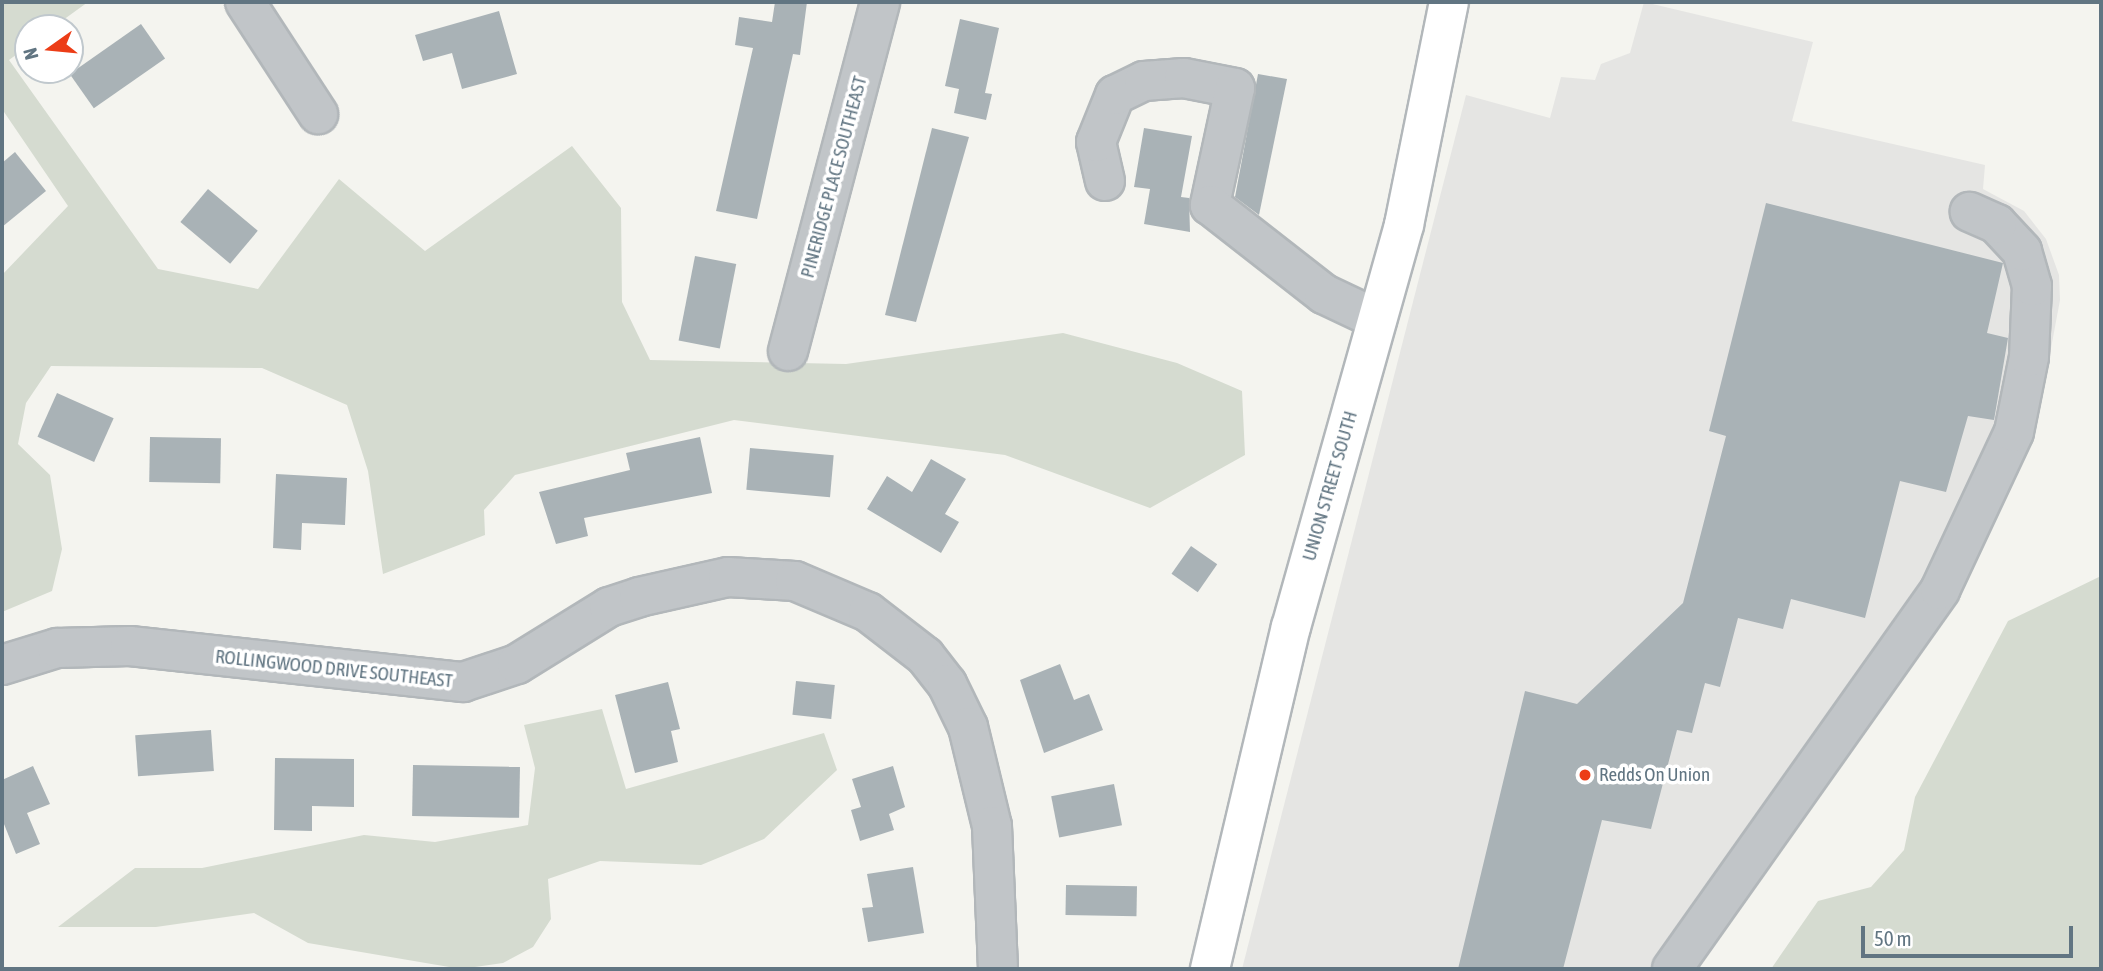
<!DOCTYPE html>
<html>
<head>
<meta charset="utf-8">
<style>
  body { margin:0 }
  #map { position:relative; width:2103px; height:971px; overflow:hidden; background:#f4f4ef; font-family:"Asap Condensed",sans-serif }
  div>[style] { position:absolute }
  .built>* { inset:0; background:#e5e5e3 }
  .green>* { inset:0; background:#d5dbd0 }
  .building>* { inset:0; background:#a9b2b6; transform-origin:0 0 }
  .roads { filter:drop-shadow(2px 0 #b2b7ba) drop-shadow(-2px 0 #b2b7ba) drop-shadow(0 2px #b2b7ba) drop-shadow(0 -2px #b2b7ba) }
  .minor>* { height:38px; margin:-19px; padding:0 19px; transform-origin:19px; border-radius:19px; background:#c1c5c8 }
  .major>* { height:38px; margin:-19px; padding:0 19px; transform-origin:19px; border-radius:19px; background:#fff }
  .dots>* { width:19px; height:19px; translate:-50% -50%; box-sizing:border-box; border:4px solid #fff; border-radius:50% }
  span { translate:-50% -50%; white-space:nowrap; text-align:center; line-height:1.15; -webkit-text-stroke:7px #fff; paint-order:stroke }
  .street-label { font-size:19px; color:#617582 }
  .poi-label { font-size:19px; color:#617582 }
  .left { translate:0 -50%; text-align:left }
  .frame { position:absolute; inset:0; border:4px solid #617582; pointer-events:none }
  .north { position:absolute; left:14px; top:14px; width:70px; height:70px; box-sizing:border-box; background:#fff; border:2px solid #c0c8cd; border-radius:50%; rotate:255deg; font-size:19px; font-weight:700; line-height:28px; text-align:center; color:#617582 }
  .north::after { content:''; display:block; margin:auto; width:24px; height:32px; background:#ec3d17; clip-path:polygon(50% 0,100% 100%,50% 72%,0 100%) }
  .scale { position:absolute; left:1861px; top:926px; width:212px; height:32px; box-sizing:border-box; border:4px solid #617582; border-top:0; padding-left:9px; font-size:21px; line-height:24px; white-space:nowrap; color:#617582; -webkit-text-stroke:5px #fff; paint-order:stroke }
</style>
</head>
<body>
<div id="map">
  <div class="built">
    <i style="clip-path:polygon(1644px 2px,1813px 42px,1792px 121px,1985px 165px,1983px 189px,2024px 211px,2046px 239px,2059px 275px,2060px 300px,2038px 418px,1970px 567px,1881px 710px,1698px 969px,1242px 969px,1466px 95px,1550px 118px,1561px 77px,1595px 80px,1601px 64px,1630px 53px)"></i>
  </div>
  <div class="green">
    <i style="clip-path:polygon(2px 2px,88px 2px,52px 28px,28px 28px,28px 46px,9px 60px,158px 269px,258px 289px,339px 179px,425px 251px,572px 146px,621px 208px,622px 302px,650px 360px,846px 364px,1063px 333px,1177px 363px,1242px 391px,1245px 455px,1150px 508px,1005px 455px,734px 420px,515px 475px,484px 510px,485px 535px,383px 574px,368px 471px,347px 405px,262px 368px,51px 366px,26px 403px,18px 444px,50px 475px,62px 549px,52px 591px,2px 612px,2px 275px,68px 206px,2px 109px)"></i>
    <i style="clip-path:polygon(2101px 576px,2101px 969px,1771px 969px,1818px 901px,1871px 887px,1904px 850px,1915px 797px,2008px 621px)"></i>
    <i style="clip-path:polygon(602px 709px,626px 789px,824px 733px,837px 770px,764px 839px,701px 865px,600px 861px,548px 879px,551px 919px,533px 947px,503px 963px,461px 969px,308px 943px,254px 913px,156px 927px,58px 927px,135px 868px,202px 868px,364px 835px,435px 842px,528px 825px,535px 768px,524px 725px)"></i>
  </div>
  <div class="building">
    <i style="clip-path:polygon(775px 2px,807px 2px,800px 55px,793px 54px,757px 219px,716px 211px,753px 48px,735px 45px,739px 17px,772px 22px)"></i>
    <i style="clip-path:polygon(499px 11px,517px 74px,462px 89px,452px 53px,423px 61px,415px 35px)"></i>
    <i style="clip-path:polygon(960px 19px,999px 28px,985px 93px,992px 94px,986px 120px,954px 113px,959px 89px,945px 86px)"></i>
    <i style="left:141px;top:24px;width:42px;height:87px;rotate:55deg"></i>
    <i style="clip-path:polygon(1258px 74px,1287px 79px,1259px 215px,1235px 197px)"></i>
    <i style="clip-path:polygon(932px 128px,969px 137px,916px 322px,885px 315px)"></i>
    <i style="clip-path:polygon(1144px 128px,1192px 136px,1181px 197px,1189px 198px,1190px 232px,1144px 224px,1150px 189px,1134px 187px)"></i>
    <i style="clip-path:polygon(15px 152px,46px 191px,2px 227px,2px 163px)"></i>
    <i style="left:208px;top:189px;width:65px;height:43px;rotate:40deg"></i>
    <i style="clip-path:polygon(1766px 203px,2003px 263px,1987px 333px,2008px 338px,1994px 420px,1968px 416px,1946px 492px,1900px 481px,1865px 618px,1791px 599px,1783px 629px,1738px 618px,1720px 687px,1705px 683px,1692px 733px,1677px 730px,1651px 829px,1602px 820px,1563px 969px,1458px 969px,1525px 691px,1577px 704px,1683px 603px,1726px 436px,1709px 431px)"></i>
    <i style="left:695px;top:256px;width:42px;height:86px;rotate:11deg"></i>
    <i style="left:57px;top:393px;width:62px;height:48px;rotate:24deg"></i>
    <i style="left:150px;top:437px;width:71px;height:45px;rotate:1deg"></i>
    <i style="clip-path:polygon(700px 437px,712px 493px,584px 518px,588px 536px,556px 544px,539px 492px,630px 470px,626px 453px)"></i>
    <i style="left:750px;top:448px;width:84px;height:42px;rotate:5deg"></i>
    <i style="clip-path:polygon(931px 459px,966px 479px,945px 514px,959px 522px,941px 553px,867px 509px,887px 476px,912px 492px)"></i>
    <i style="clip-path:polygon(276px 474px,347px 478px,345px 525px,302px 523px,301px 550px,273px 548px)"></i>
    <i style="left:1191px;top:546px;width:32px;height:34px;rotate:35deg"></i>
    <i style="clip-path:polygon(1060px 664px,1074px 700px,1089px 694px,1103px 730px,1044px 753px,1020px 680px)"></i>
    <i style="left:796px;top:681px;width:39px;height:34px;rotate:6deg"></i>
    <i style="clip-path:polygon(668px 682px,680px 729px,671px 731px,678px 762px,635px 773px,615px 695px)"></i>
    <i style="left:211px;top:730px;width:41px;height:76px;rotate:86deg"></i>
    <i style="clip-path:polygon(275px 758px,354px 759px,354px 807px,312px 806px,312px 831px,274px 830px)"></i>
    <i style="left:413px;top:765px;width:107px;height:51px;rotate:1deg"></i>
    <i style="clip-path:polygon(33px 766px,50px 804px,27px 813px,40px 844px,16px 854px,2px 819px,2px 780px)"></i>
    <i style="clip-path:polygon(893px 766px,905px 807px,889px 814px,894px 830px,860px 841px,851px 810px,861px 807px,852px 779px)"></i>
    <i style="left:1114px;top:784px;width:42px;height:64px;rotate:79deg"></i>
    <i style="clip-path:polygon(913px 867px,924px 933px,868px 942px,862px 908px,873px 907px,867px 874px)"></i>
    <i style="left:1066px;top:885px;width:71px;height:30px;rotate:1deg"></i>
  </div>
  <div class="roads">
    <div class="minor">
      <i style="left:245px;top:2px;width:134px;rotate:56.9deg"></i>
      <i style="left:1105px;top:181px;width:40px;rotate:-103deg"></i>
      <i style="left:1096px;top:142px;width:51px;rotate:-68deg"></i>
      <i style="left:1115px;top:95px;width:32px;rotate:-26deg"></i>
      <i style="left:1144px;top:81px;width:40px;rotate:-4.3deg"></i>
      <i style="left:1184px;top:78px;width:52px;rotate:11.1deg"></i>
      <i style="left:1235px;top:88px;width:120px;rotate:102.1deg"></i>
      <i style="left:1210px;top:205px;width:145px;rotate:38deg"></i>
      <i style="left:1324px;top:294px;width:59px;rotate:25.3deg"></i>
      <i style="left:788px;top:351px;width:361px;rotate:-75.2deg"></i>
      <i style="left:2px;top:665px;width:58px;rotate:-17.2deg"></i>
      <i style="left:57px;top:648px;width:73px;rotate:-1.6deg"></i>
      <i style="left:130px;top:646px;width:335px;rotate:6.2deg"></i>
      <i style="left:463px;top:682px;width:57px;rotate:-18.4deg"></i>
      <i style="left:517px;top:664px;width:108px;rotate:-31.8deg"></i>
      <i style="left:609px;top:607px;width:32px;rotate:-18deg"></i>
      <i style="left:639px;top:597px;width:91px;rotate:-12.7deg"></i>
      <i style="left:728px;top:577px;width:67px;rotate:3.4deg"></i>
      <i style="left:795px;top:581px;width:79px;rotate:23deg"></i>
      <i style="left:868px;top:612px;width:72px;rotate:37.7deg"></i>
      <i style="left:925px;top:656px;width:36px;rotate:52deg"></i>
      <i style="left:947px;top:684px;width:48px;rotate:64deg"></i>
      <i style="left:968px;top:727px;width:102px;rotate:76.4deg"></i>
      <i style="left:992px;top:826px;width:143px;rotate:87.6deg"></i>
      <i style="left:1672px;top:969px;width:464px;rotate:-54.7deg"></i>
      <i style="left:1940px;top:590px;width:174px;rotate:-64.9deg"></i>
      <i style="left:2014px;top:432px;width:76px;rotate:-78.7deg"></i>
      <i style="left:2029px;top:357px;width:71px;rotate:-87.6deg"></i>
      <i style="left:2032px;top:286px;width:36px;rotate:-106deg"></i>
      <i style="left:2022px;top:251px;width:37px;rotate:-133deg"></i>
      <i style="left:1997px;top:224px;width:30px;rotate:-156deg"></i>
    </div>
    <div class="major">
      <i style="left:1210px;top:969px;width:351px;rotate:-76.7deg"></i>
      <i style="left:1291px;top:627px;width:418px;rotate:-74.3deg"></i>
      <i style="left:1404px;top:225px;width:227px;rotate:-78.6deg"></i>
    </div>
  </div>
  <div class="dots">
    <i style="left:1585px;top:775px;background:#ec3d17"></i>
  </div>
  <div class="street-label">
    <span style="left:834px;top:177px;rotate:-75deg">PINERIDGE PLACE SOUTHEAST</span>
    <span style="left:1330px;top:486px;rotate:-74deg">UNION STREET SOUTH</span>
    <span style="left:334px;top:669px;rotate:6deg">ROLLINGWOOD DRIVE SOUTHEAST</span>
  </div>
  <div class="poi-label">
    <span class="left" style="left:1599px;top:775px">Redds On Union</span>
  </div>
  <div class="frame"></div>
  <div class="north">N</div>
  <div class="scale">50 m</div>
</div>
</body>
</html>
